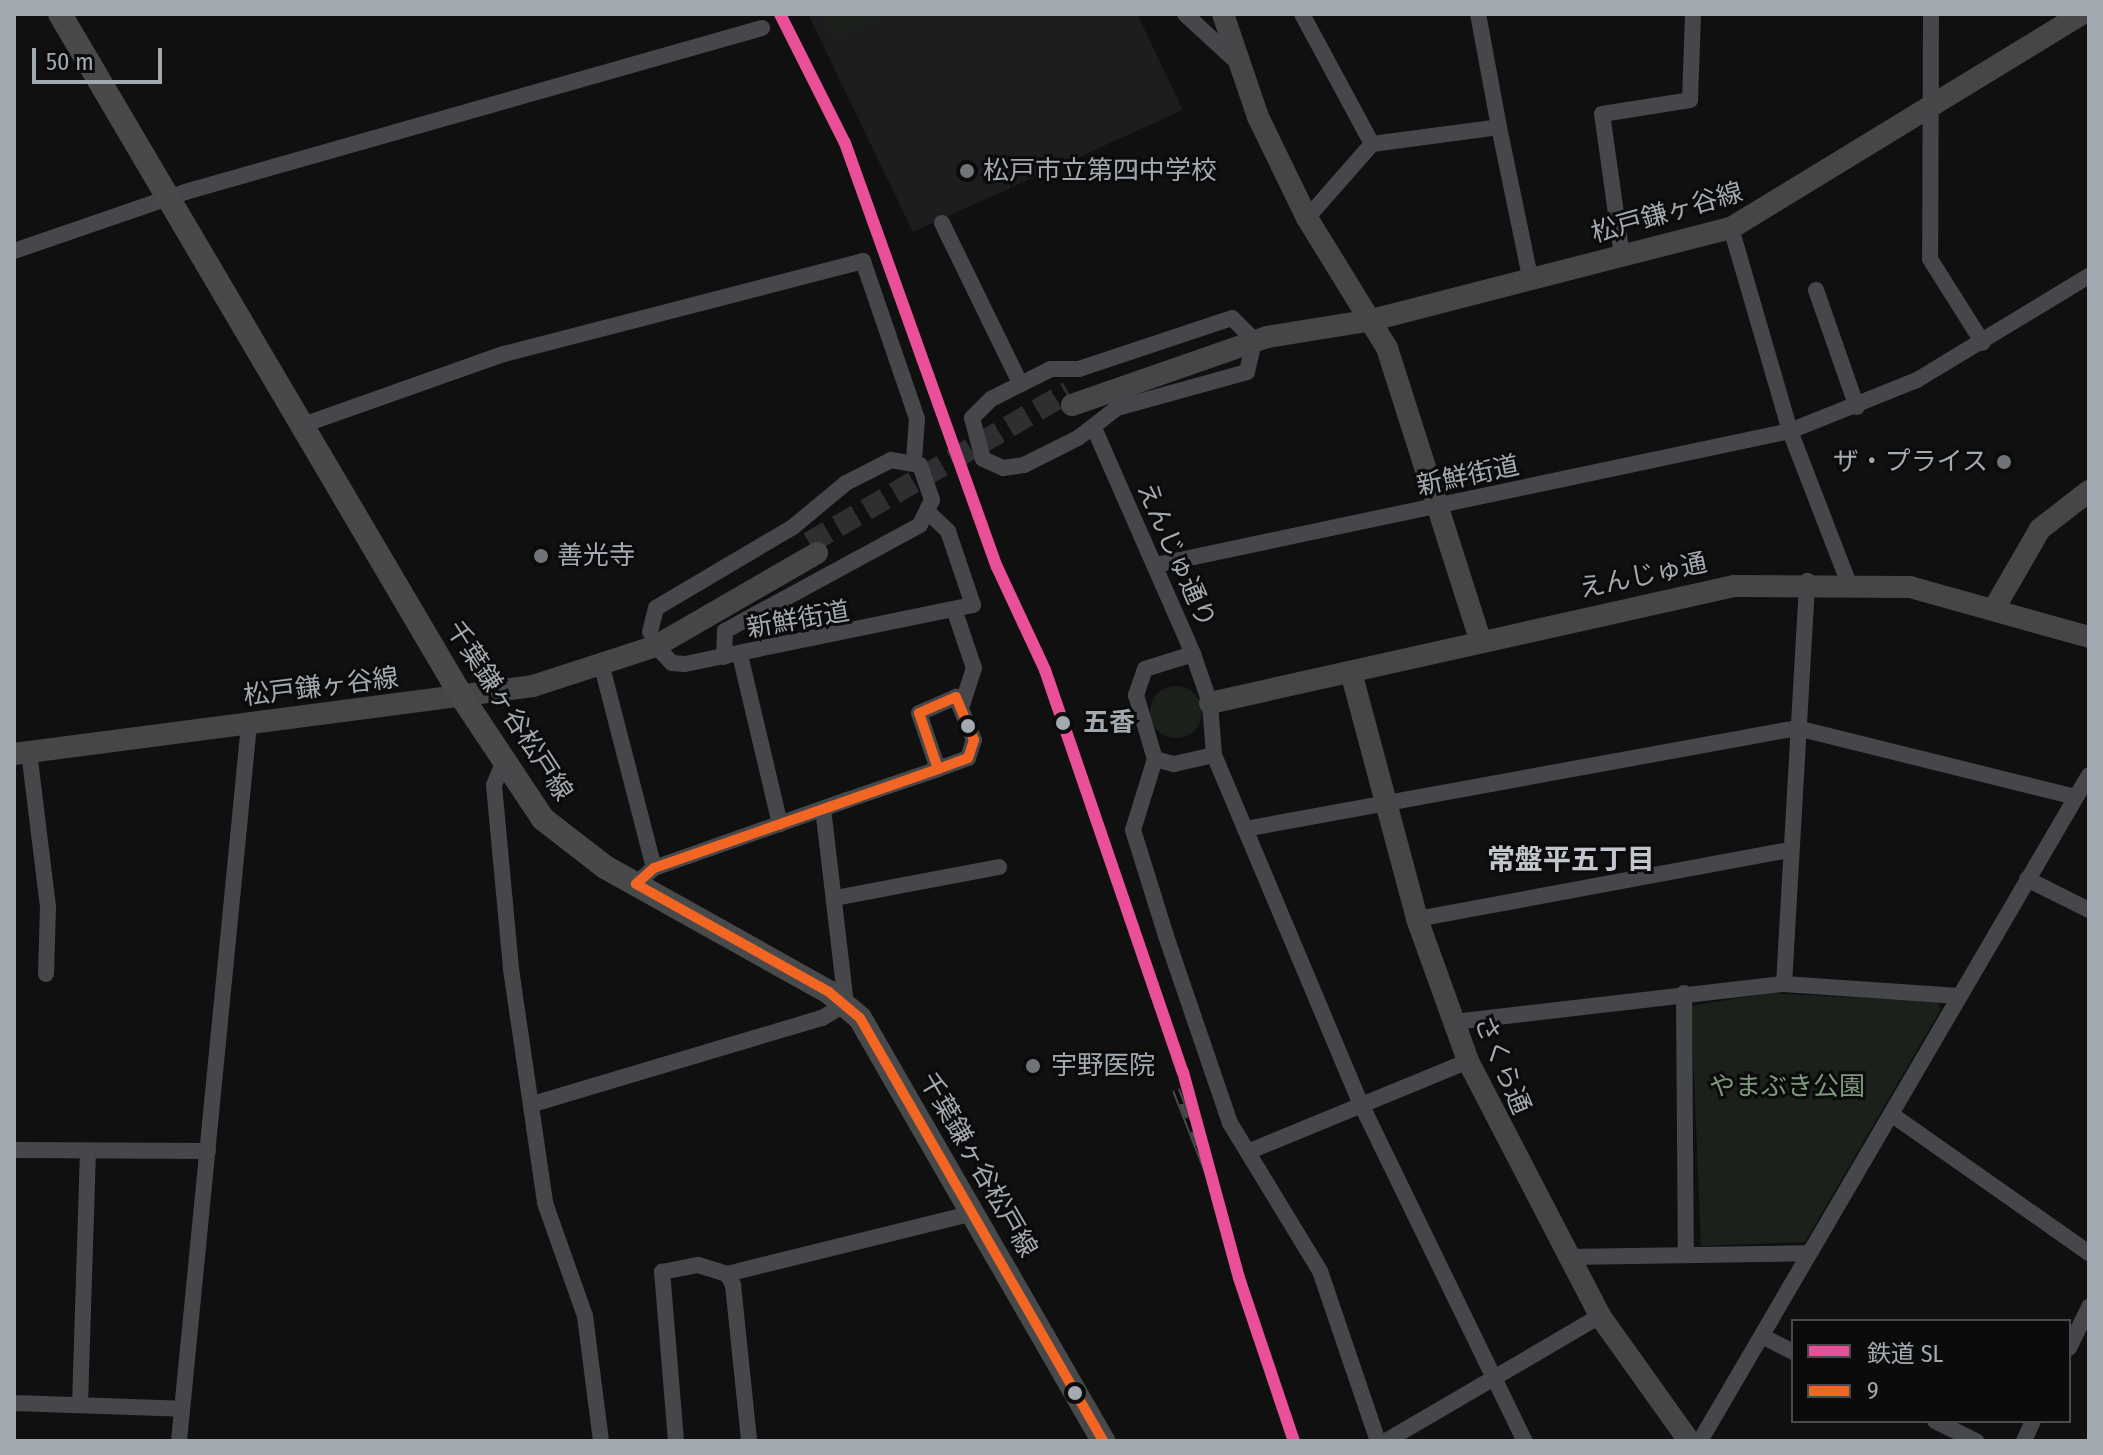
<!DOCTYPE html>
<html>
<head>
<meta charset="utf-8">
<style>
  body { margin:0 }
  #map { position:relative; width:2103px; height:1455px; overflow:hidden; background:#101011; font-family:"Fira Sans Condensed","Noto Sans JP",sans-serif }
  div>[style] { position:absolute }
  .built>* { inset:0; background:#1d1d1f }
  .green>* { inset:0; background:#1b201b }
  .round { border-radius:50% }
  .secondary-tunnel>* { height:22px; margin-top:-11px; transform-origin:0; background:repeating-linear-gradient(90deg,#2d2f31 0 22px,transparent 0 33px) }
  .street>* { height:16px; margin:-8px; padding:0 8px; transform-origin:8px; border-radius:8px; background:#45474a }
  .secondary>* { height:22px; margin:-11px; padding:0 11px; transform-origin:11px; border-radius:11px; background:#444647 }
  .primary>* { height:24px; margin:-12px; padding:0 12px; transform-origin:12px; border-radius:12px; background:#48494b }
  .rail>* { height:8px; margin-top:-4px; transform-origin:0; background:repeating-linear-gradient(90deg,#0b0b0c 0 15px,#46484a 0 30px); box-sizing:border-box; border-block:2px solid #46484a }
  .bus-1>* { height:10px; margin:-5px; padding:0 5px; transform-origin:5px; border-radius:5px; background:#f26522 }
  .rail-1>* { height:12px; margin:-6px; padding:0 6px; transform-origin:6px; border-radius:6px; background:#e95098 }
  .dots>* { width:22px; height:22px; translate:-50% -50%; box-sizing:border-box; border:4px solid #0b0b0c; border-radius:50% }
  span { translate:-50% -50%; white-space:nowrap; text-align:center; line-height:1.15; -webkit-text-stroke:6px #0b0b0c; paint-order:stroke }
  .poi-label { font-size:26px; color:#a3a9b0 }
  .left { translate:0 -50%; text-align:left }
  .right { translate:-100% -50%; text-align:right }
  .street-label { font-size:26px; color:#a3a9b0 }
  .stop-label { font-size:26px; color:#a3a9b0; font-weight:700 }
  .park-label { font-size:26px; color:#7e997c }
  .neighbourhood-label { font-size:28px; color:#c3c7cd; font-weight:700 }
  .frame { position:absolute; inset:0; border:16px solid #a3a9b0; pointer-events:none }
  .legend { position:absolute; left:1791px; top:1319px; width:280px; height:104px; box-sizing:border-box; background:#0b0b0c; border:2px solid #484a4e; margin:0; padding:10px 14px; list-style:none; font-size:24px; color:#a3a9b0 }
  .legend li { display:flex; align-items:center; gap:16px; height:40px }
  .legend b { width:40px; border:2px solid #484a4e }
  .scale { position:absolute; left:32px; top:48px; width:130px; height:36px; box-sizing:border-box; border:4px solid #a3a9b0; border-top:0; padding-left:10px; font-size:24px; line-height:28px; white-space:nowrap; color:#a3a9b0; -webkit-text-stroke:6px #0b0b0c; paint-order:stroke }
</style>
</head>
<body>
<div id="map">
  <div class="built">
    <i style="clip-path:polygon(808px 14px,1137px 14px,1183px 110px,913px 232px)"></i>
  </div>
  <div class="green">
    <i style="clip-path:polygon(821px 14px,890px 14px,835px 37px)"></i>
    <i class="round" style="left:1150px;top:686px;width:52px;height:52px"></i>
    <i style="clip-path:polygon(1770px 993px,1938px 1002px,1941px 1009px,1805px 1242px,1701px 1246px,1691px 1006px)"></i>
  </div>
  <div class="secondary-tunnel">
    <i style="left:809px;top:543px;width:300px;rotate:-30.2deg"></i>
  </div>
  <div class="street">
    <i style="left:1185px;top:14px;width:71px;rotate:42.7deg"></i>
    <i style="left:1302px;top:14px;width:148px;rotate:61.7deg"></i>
    <i style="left:1931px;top:14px;width:245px;rotate:90.2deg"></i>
    <i style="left:1930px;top:259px;width:99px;rotate:57.8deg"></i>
    <i style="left:1499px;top:127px;width:157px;rotate:78.3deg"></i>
    <i style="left:1307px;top:218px;width:98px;rotate:-48.7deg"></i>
    <i style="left:1372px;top:144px;width:128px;rotate:-7.6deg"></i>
    <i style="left:1499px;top:127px;width:115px;rotate:-100.5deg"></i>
    <i style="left:942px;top:223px;width:178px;rotate:64deg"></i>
    <i style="left:1731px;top:228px;width:211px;rotate:73.8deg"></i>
    <i style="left:1790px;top:431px;width:161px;rotate:68.9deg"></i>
    <i style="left:14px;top:251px;width:181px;rotate:-19deg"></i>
    <i style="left:185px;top:192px;width:600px;rotate:-15.87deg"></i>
    <i style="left:1622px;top:256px;width:143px;rotate:-98deg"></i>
    <i style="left:1602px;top:114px;width:89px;rotate:-9deg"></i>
    <i style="left:1690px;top:100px;width:86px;rotate:-88deg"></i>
    <i style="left:1816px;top:290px;width:124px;rotate:70.7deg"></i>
    <i style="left:1252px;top:338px;width:28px;rotate:-135deg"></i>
    <i style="left:1232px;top:318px;width:161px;rotate:161.6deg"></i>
    <i style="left:1079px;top:369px;width:28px;rotate:180deg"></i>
    <i style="left:1051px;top:369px;width:67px;rotate:153.4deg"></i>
    <i style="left:991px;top:399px;width:27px;rotate:135deg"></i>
    <i style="left:972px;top:418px;width:42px;rotate:75deg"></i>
    <i style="left:983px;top:459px;width:22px;rotate:24deg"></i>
    <i style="left:1003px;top:468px;width:21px;rotate:-8deg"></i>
    <i style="left:1024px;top:465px;width:60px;rotate:-26.6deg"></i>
    <i style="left:1078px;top:438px;width:49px;rotate:-37.6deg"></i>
    <i style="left:1117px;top:408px;width:135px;rotate:-15.5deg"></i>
    <i style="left:1247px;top:372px;width:31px;rotate:-77deg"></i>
    <i style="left:303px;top:425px;width:213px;rotate:-19.5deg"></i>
    <i style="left:504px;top:354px;width:371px;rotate:-14.5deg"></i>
    <i style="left:863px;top:261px;width:167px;rotate:71.1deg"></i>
    <i style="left:917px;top:419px;width:41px;rotate:94.2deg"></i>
    <i style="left:1094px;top:428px;width:247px;rotate:66.3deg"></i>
    <i style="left:1193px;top:654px;width:52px;rotate:70.9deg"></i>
    <i style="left:1210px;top:703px;width:52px;rotate:85.6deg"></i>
    <i style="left:1214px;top:755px;width:379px;rotate:67.2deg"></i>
    <i style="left:1361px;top:1104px;width:375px;rotate:64.1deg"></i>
    <i style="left:1156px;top:565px;width:648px;rotate:-11.93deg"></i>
    <i style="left:1790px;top:431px;width:137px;rotate:-21.9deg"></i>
    <i style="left:1917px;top:380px;width:201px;rotate:-31.2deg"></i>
    <i style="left:955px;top:612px;width:59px;rotate:71.3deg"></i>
    <i style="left:974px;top:668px;width:38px;rotate:108deg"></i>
    <i style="left:650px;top:632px;width:25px;rotate:-76deg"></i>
    <i style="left:656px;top:608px;width:159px;rotate:-30.6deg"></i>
    <i style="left:793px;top:527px;width:69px;rotate:-39.7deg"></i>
    <i style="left:846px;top:483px;width:51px;rotate:-27.1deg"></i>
    <i style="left:891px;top:460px;width:29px;rotate:10deg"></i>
    <i style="left:920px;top:465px;width:37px;rotate:71deg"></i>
    <i style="left:932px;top:500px;width:28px;rotate:116deg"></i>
    <i style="left:920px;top:525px;width:222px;rotate:151.5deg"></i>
    <i style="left:725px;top:631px;width:26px;rotate:92deg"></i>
    <i style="left:656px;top:646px;width:23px;rotate:47deg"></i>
    <i style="left:672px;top:663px;width:13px;rotate:4deg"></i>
    <i style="left:685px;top:664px;width:294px;rotate:-11.6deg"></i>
    <i style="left:973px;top:605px;width:78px;rotate:-108.7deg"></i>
    <i style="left:948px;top:531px;width:25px;rotate:-137deg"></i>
    <i style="left:1193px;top:654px;width:50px;rotate:162.6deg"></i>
    <i style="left:1145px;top:669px;width:28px;rotate:109deg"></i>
    <i style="left:1136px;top:695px;width:67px;rotate:73.5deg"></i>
    <i style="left:1155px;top:759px;width:20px;rotate:15deg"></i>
    <i style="left:1174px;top:764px;width:41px;rotate:-12.7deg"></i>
    <i style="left:740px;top:655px;width:174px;rotate:76.7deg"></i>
    <i style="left:601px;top:663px;width:212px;rotate:75.5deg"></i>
    <i style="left:29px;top:752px;width:156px;rotate:83deg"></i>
    <i style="left:48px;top:907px;width:67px;rotate:91.7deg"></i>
    <i style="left:1155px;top:759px;width:74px;rotate:107.2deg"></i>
    <i style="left:1133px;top:830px;width:111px;rotate:72.7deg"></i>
    <i style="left:1166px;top:936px;width:198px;rotate:71.1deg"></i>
    <i style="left:1230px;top:1123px;width:173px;rotate:58.7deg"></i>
    <i style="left:1320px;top:1271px;width:180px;rotate:71.2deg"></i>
    <i style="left:503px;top:763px;width:24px;rotate:112deg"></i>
    <i style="left:494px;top:785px;width:185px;rotate:84.7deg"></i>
    <i style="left:511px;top:969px;width:236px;rotate:81.7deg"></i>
    <i style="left:545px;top:1203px;width:120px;rotate:70.5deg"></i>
    <i style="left:585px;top:1316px;width:126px;rotate:82.7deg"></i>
    <i style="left:1245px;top:829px;width:561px;rotate:-10.37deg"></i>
    <i style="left:1797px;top:728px;width:287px;rotate:13.9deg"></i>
    <i style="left:2027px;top:879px;width:69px;rotate:26.6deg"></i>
    <i style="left:636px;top:884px;width:24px;rotate:-42deg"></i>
    <i style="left:654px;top:868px;width:205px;rotate:-19.4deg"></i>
    <i style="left:847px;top:800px;width:96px;rotate:-18.8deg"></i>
    <i style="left:938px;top:769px;width:32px;rotate:-20deg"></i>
    <i style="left:968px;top:758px;width:19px;rotate:-72deg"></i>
    <i style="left:974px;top:740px;width:47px;rotate:-112.7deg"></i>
    <i style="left:956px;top:697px;width:40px;rotate:156.6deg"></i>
    <i style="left:919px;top:713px;width:59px;rotate:71.3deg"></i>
    <i style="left:835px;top:898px;width:167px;rotate:-10.7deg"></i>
    <i style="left:1417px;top:919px;width:380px;rotate:-10.5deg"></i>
    <i style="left:1784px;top:984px;width:404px;rotate:-86.7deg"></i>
    <i style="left:1684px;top:993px;width:260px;rotate:89.6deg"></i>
    <i style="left:1454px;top:1022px;width:332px;rotate:-6.6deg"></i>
    <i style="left:1784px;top:984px;width:175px;rotate:3.9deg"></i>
    <i style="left:533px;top:1104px;width:302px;rotate:-16.6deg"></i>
    <i style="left:822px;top:1018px;width:28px;rotate:-30deg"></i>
    <i style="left:846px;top:1004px;width:196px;rotate:-96.7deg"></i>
    <i style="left:1891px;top:1114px;width:242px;rotate:35.1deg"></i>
    <i style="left:14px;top:1150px;width:194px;rotate:0.3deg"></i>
    <i style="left:1250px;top:1151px;width:236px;rotate:-22.4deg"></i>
    <i style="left:1566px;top:1257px;width:242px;rotate:-0.9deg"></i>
    <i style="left:727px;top:1274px;width:253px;rotate:-13.9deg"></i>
    <i style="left:1762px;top:1336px;width:35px;rotate:27deg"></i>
    <i style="left:2069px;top:1348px;width:46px;rotate:-64deg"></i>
    <i style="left:14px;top:1403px;width:168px;rotate:2deg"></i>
    <i style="left:80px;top:1405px;width:254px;rotate:-88.2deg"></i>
    <i style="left:1935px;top:1421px;width:46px;rotate:26deg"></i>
    <i style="left:179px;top:1441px;width:720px;rotate:-84.42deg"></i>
    <i style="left:676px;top:1441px;width:170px;rotate:-94.7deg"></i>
    <i style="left:662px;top:1272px;width:37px;rotate:-11deg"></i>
    <i style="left:698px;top:1265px;width:30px;rotate:17deg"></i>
    <i style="left:727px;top:1274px;width:13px;rotate:61deg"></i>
    <i style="left:733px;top:1285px;width:157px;rotate:84.1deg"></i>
    <i style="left:1386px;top:1441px;width:248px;rotate:-30.3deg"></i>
    <i style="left:1700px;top:1441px;width:771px;rotate:-59.71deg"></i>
    <i style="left:2024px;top:1441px;width:22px;rotate:-66deg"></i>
  </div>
  <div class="secondary">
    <i style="left:1223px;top:14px;width:109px;rotate:71.2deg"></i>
    <i style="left:1258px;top:117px;width:112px;rotate:64.1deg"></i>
    <i style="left:1307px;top:218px;width:153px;rotate:58.4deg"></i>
    <i style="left:1387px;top:348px;width:306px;rotate:72.3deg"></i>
    <i style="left:1072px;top:405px;width:207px;rotate:-19.2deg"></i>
    <i style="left:1267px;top:337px;width:106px;rotate:-9.2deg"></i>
    <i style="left:1372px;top:320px;width:371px;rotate:-14.4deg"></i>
    <i style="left:1731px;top:228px;width:411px;rotate:-31.4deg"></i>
    <i style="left:1995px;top:607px;width:90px;rotate:-60deg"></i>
    <i style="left:2040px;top:529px;width:62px;rotate:-37.8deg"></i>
    <i style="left:1351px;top:672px;width:256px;rotate:75deg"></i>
    <i style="left:1417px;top:919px;width:151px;rotate:70.2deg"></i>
    <i style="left:1468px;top:1061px;width:287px;rotate:62.6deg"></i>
    <i style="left:1600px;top:1316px;width:153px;rotate:54.5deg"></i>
    <i style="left:1210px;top:703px;width:537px;rotate:-12.59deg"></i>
    <i style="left:1734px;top:586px;width:176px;rotate:0.3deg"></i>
    <i style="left:1910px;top:587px;width:186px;rotate:15.6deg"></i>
    <i style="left:14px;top:754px;width:523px;rotate:-7.46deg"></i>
    <i style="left:533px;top:686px;width:129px;rotate:-18deg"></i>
    <i style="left:656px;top:646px;width:186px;rotate:-30deg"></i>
  </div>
  <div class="primary">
    <i style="left:60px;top:14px;width:793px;rotate:59.52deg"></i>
    <i style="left:462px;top:697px;width:146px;rotate:56.4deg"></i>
    <i style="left:543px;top:819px;width:78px;rotate:37.7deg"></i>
    <i style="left:605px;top:867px;width:257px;rotate:29.2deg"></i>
    <i style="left:829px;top:992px;width:40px;rotate:40deg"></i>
    <i style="left:860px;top:1018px;width:488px;rotate:60.1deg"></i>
  </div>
  <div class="rail">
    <i style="left:1176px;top:1090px;width:110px;rotate:68.6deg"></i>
  </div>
  <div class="bus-1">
    <i style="left:956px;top:697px;width:47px;rotate:67.3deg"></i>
    <i style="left:974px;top:740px;width:19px;rotate:108deg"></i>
    <i style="left:968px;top:758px;width:32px;rotate:160deg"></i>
    <i style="left:938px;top:769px;width:59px;rotate:-108.7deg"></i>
    <i style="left:919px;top:713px;width:40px;rotate:-23.4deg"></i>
    <i style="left:636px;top:884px;width:221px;rotate:29.2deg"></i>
    <i style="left:829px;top:992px;width:40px;rotate:40deg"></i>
    <i style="left:860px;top:1018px;width:488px;rotate:60.1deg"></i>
    <i style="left:636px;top:884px;width:24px;rotate:-42deg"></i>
    <i style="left:654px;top:868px;width:301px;rotate:-19.2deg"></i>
  </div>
  <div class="rail-1">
    <i style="left:780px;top:14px;width:144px;rotate:63.3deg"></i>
    <i style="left:845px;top:143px;width:450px;rotate:70.3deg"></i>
    <i style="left:997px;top:567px;width:114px;rotate:65deg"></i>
    <i style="left:1045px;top:670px;width:425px;rotate:71.1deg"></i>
    <i style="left:1183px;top:1072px;width:213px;rotate:74.8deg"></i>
    <i style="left:1239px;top:1278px;width:172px;rotate:71.4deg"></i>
  </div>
  <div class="dots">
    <i style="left:967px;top:171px;background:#707378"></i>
    <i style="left:2004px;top:462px;background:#707378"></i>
    <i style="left:541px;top:556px;background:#707378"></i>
    <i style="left:1063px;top:723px;background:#a3a9b0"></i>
    <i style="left:968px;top:726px;background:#a3a9b0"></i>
    <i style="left:1033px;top:1066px;background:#707378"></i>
    <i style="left:1075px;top:1393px;background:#a3a9b0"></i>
  </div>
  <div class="poi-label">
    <span class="left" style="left:983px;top:171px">松戸市立第四中学校</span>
    <span class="right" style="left:1988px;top:462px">ザ・プライス</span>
    <span class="left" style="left:557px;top:556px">善光寺</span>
    <span class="left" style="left:1051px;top:1066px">宇野医院</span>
  </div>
  <div class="street-label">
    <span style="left:1667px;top:213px;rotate:-16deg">松戸鎌ヶ谷線</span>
    <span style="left:1468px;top:476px;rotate:-12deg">新鮮街道</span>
    <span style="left:1176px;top:555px;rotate:66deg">えんじゅ通り</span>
    <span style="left:1643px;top:576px;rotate:-12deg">えんじゅ通</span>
    <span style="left:798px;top:620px;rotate:-10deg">新鮮街道</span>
    <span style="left:321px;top:687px;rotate:-7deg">松戸鎌ヶ谷線</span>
    <span style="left:509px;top:711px;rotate:57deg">千葉鎌ヶ谷松戸線</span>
    <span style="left:1502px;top:1065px;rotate:67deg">さくら通</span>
    <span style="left:978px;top:1165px;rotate:60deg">千葉鎌ヶ谷松戸線</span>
  </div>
  <div class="stop-label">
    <span class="left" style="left:1083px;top:723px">五香</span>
  </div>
  <div class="park-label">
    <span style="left:1787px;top:1087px">やまぶき公園</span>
  </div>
  <div class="neighbourhood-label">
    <span style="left:1571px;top:860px">常盤平五丁目</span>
  </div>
  <div class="frame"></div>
  <ul class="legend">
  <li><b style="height:10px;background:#e95098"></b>鉄道 SL</li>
  <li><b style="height:10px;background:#f26522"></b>9</li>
  </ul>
  <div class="scale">50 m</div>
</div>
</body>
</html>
